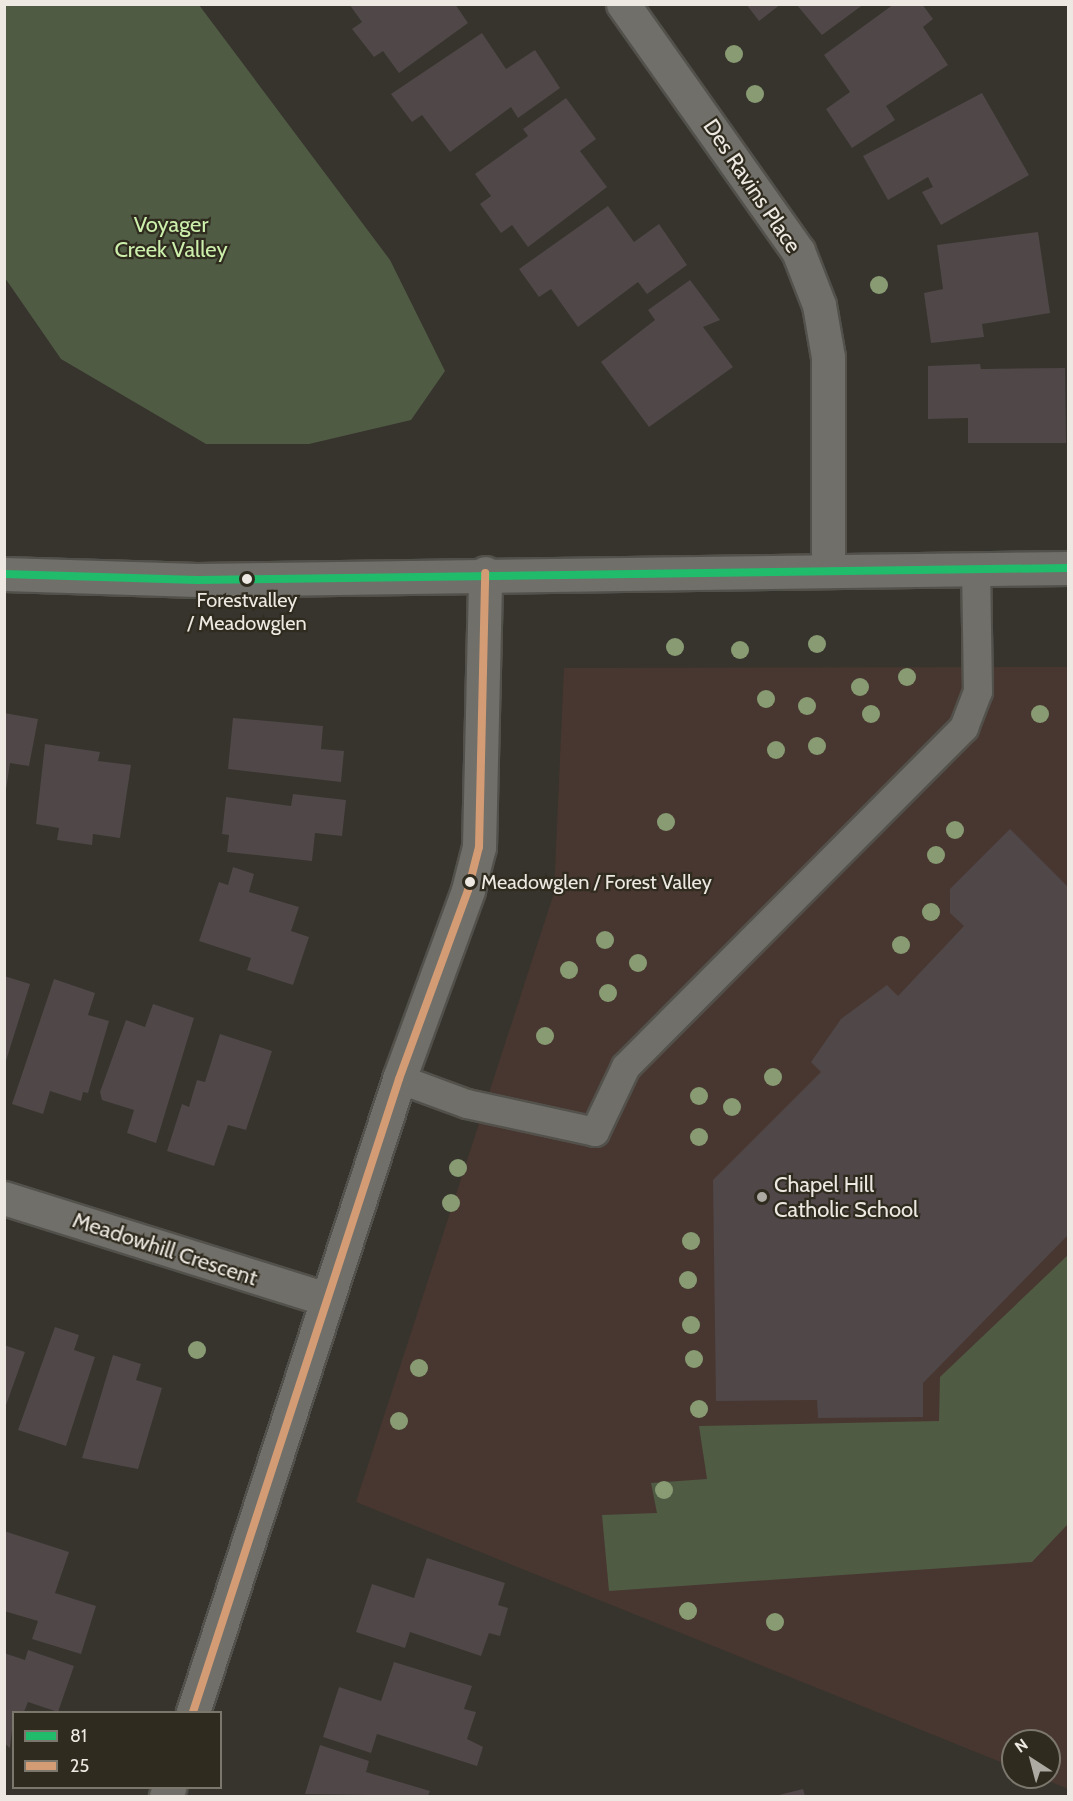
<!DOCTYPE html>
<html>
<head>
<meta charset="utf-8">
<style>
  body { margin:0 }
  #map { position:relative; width:1073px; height:1801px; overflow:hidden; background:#36342d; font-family:Cabin,sans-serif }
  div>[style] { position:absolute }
  .education>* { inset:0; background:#483730 }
  .green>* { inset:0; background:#505b44 }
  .building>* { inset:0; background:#504748 }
  .roads { filter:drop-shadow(2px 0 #53514b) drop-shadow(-2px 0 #53514b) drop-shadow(0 2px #53514b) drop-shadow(0 -2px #53514b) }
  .service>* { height:28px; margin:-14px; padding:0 14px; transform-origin:14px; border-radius:14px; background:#716f69 }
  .minor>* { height:33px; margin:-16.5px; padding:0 16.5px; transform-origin:16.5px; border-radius:16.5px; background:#716f69 }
  .tertiary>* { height:33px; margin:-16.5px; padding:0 16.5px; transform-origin:16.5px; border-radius:16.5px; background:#716f69 }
  .bus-1>* { height:8px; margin:-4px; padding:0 4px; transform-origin:4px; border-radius:4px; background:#20bc6c }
  .bus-2>* { height:8px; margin:-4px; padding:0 4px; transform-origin:4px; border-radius:4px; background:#d39c74 }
  .trees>* { width:18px; height:18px; margin:-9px; border-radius:50%; background:#889b73 }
  .dots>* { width:16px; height:16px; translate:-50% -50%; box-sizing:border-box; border:3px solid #302b1f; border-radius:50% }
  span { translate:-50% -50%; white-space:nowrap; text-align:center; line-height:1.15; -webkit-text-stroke:4.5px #302b1f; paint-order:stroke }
  .bus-label { font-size:20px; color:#ede9e2 }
  .left { translate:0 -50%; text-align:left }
  .street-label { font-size:22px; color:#ede9e2 }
  .park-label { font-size:22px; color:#ccefac }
  .poi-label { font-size:22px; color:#ede9e2 }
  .frame { position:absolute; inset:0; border:6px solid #ede9e2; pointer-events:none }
  .legend { position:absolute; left:12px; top:1711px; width:210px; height:78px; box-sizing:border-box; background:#302b1f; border:2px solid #7c776d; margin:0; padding:8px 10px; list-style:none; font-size:18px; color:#ede9e2 }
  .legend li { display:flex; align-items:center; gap:12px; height:30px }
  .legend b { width:30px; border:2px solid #7c776d }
  .north { position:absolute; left:1001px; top:1729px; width:60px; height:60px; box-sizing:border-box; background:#302b1f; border:2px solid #7c776d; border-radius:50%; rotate:324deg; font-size:16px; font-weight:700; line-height:24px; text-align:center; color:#ede9e2 }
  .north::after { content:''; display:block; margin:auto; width:21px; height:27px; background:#adaaa3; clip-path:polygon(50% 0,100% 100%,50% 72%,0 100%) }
</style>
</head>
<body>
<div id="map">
  <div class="education">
    <i style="clip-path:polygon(1068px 667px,1068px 1789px,1039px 1777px,1049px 1777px,1049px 1741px,1013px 1741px,1013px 1767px,356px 1502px,554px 893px,564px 668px)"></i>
  </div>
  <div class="green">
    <i style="clip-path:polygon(4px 5px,199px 5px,390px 260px,445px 371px,411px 420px,309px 444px,206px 444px,61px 359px,5px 278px)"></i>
    <i style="clip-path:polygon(1068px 1255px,1068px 1524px,1032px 1562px,609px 1591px,602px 1515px,657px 1513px,651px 1483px,707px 1479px,699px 1426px,939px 1421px,940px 1377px)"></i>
  </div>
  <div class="building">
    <i style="clip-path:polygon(349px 4px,455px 4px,468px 23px,399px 73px,383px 51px,374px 57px,352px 29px,362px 22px)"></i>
    <i style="clip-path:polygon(746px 4px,781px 4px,759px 21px)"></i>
    <i style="clip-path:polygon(796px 4px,864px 4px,822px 35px)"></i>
    <i style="clip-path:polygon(894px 4px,922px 4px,933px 19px,923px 27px,948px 65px,886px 106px,895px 120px,852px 148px,826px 109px,850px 92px,824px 55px)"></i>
    <i style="clip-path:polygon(482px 33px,506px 69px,535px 50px,560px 88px,518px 118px,511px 107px,450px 152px,422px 115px,412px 122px,391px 94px)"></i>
    <i style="clip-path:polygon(982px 93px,1029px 175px,941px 225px,922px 192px,933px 187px,928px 177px,888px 200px,863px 156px)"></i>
    <i style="clip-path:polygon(566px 98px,596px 139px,580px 151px,607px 187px,528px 247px,512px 225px,501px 233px,480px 204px,491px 196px,475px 174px,528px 136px,523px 129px)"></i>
    <i style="clip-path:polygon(608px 206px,634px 242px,659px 224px,687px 265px,647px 294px,638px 282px,578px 327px,551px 289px,539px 297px,519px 269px)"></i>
    <i style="clip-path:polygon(1038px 232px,1050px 313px,982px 324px,984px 337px,931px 343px,924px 293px,943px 289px,937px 245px)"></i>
    <i style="clip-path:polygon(690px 280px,720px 320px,703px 327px,733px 367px,649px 427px,601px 362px,655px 320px,648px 310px)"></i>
    <i style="clip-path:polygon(980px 364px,981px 369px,1065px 368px,1066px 443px,968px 443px,968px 418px,928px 419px,928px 366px)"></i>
    <i style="clip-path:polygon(4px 713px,38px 719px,29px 766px,10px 763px,6px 790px)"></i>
    <i style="clip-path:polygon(233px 718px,323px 726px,321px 749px,344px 751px,341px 782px,228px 769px)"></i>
    <i style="clip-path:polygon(45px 744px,100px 752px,98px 761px,131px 765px,120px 838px,93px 834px,92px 845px,57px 840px,59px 828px,36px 824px)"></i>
    <i style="clip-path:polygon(293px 794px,346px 800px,342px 836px,315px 833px,312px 861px,227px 852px,229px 835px,222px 834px,226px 797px,291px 806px)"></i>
    <i style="clip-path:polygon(1010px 829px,1068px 887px,1068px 1235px,923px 1383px,923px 1417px,818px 1418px,817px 1400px,716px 1401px,713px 1180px,821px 1072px,811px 1062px,841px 1019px,887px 985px,898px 996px,964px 926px,950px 913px,950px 889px)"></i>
    <i style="clip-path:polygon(233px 867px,254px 874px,249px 892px,299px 907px,291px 931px,309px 937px,293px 985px,247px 970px,251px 958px,199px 941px,219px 882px,228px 885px)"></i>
    <i style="clip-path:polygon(4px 976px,30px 984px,5px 1064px,4px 1064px)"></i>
    <i style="clip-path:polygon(54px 979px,95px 993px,88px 1015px,109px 1021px,88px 1093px,83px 1092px,81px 1101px,50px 1091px,43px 1114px,12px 1104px)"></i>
    <i style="clip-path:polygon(153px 1004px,194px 1018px,156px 1143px,127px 1133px,134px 1110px,102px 1100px,100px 1092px,126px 1020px,145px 1027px)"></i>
    <i style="clip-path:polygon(220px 1034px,272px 1051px,246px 1130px,228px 1125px,214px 1166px,167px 1151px,182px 1104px,189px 1107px,197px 1080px,205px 1082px)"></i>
    <i style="clip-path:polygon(55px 1327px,79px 1335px,74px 1350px,95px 1357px,66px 1446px,18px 1430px)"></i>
    <i style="clip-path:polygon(4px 1345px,25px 1352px,5px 1408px,4px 1408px)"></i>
    <i style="clip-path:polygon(113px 1355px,141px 1364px,136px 1380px,162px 1388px,138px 1469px,82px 1458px)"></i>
    <i style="clip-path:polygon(4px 1531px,69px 1552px,55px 1593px,96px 1606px,81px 1654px,32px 1639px,38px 1621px,4px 1611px)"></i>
    <i style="clip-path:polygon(427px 1558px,505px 1583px,498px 1605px,508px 1608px,500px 1636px,489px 1633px,481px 1656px,410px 1632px,405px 1648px,356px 1632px,372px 1584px,414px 1598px)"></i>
    <i style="clip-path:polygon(28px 1650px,74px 1666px,58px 1712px,28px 1702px,24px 1712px,14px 1712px,10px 1748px,4px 1743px,4px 1653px,25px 1660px)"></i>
    <i style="clip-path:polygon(394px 1662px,472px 1686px,464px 1709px,476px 1712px,467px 1739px,483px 1747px,477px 1766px,377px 1734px,371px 1753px,323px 1737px,339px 1687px,381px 1701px)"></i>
    <i style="clip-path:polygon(320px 1745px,369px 1761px,366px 1772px,430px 1791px,428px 1796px,305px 1794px)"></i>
    <i style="clip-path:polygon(803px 1789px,805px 1796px,775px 1796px)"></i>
  </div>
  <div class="roads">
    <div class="service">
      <i style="left:399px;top:1079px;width:72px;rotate:20.2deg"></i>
      <i style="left:467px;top:1104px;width:131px;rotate:12.3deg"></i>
      <i style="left:595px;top:1132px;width:72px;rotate:-64.5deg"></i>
      <i style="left:626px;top:1067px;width:479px;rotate:-45.1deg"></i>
      <i style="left:964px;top:728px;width:39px;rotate:-69deg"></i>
      <i style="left:978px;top:692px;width:123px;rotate:-90.9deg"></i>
    </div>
    <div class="minor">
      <i style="left:623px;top:4px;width:303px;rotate:54.7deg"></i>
      <i style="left:798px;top:251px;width:58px;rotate:68.7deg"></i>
      <i style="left:819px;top:305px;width:53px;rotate:80.2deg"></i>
      <i style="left:828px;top:357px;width:213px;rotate:90deg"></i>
      <i style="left:4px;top:1198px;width:337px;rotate:17.4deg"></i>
    </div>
    <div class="tertiary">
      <i style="left:4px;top:574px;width:193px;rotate:1.8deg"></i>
      <i style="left:197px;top:580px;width:871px;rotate:-0.79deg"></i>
      <i style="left:193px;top:1712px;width:666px;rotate:-71.97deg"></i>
      <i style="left:399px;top:1079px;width:201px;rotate:-69.9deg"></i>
      <i style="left:468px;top:890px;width:44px;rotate:-75.7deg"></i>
      <i style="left:479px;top:847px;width:274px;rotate:-88.7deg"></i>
      <i style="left:166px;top:1796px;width:9px;rotate:-69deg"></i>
    </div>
  </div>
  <div class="bus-1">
    <i style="left:4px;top:574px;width:193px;rotate:1.8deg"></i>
    <i style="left:197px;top:580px;width:871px;rotate:-0.79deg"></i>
  </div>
  <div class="bus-2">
    <i style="left:193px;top:1712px;width:666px;rotate:-71.97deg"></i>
    <i style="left:399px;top:1079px;width:201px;rotate:-69.9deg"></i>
    <i style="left:468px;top:890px;width:44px;rotate:-75.7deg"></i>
    <i style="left:479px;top:847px;width:274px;rotate:-88.7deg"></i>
  </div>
  <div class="trees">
    <i style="left:734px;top:54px"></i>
    <i style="left:755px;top:94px"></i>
    <i style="left:879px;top:285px"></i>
    <i style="left:817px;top:644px"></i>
    <i style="left:675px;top:647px"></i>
    <i style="left:740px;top:650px"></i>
    <i style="left:907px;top:677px"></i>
    <i style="left:860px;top:687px"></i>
    <i style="left:766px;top:699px"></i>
    <i style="left:807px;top:706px"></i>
    <i style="left:871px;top:714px"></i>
    <i style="left:1040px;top:714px"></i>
    <i style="left:817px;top:746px"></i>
    <i style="left:776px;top:750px"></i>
    <i style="left:666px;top:822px"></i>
    <i style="left:955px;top:830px"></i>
    <i style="left:936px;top:855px"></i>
    <i style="left:931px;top:912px"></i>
    <i style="left:605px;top:940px"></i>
    <i style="left:901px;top:945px"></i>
    <i style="left:638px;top:963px"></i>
    <i style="left:569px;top:970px"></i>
    <i style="left:608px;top:993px"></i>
    <i style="left:545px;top:1036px"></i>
    <i style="left:773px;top:1077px"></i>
    <i style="left:699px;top:1096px"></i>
    <i style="left:732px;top:1107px"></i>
    <i style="left:699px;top:1137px"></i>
    <i style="left:458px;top:1168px"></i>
    <i style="left:451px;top:1203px"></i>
    <i style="left:691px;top:1241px"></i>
    <i style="left:688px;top:1280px"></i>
    <i style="left:691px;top:1325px"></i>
    <i style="left:197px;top:1350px"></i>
    <i style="left:694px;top:1359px"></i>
    <i style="left:419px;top:1368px"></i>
    <i style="left:699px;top:1409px"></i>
    <i style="left:399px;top:1421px"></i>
    <i style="left:664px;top:1490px"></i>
    <i style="left:688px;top:1611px"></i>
    <i style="left:775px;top:1622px"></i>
  </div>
  <div class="dots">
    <i style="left:247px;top:579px;background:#ede9e2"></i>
    <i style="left:470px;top:882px;background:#ede9e2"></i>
    <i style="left:762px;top:1197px;background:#adaaa3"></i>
  </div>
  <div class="bus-label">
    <span style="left:247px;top:612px">Forestvalley<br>/ Meadowglen</span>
    <span class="left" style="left:481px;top:882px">Meadowglen / Forest Valley</span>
  </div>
  <div class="street-label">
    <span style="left:752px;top:186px;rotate:56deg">Des Ravins Place</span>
    <span style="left:165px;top:1249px;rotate:18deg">Meadowhill Crescent</span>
  </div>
  <div class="park-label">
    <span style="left:171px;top:237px">Voyager<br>Creek Valley</span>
  </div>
  <div class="poi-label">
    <span class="left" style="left:774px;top:1197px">Chapel Hill<br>Catholic School</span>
  </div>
  <div class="frame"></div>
  <ul class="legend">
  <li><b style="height:8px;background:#20bc6c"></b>81</li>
  <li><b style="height:8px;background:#d39c74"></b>25</li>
  </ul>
  <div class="north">N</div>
</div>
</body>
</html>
